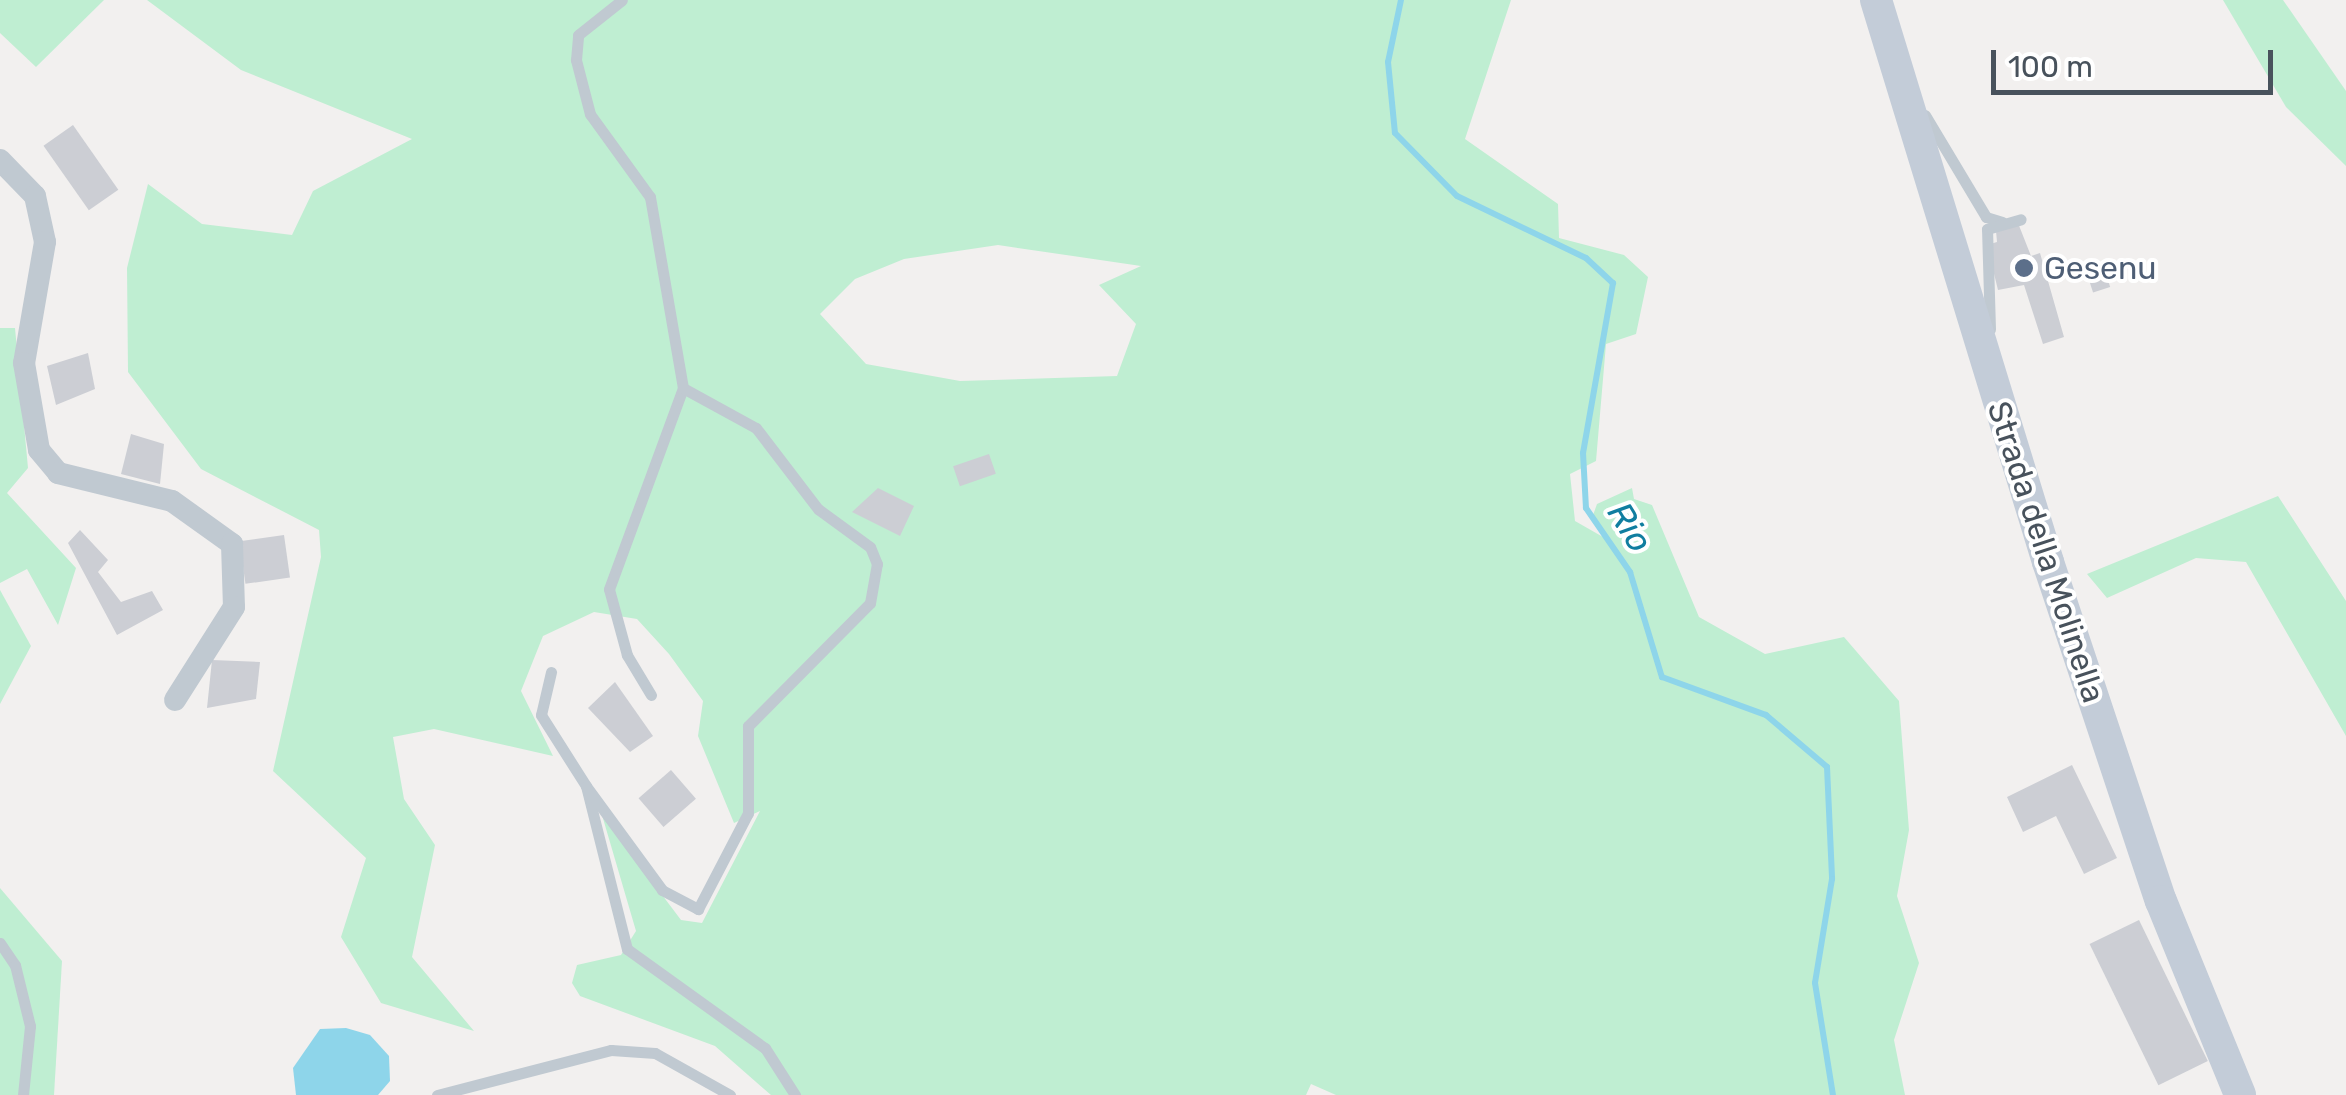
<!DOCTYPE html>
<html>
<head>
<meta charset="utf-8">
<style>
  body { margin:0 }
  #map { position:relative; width:2346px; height:1095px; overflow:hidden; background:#f2f0ef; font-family:Rubik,sans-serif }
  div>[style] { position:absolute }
  .green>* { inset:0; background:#bfeed2 }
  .water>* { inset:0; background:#8ed5ea }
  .stream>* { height:6px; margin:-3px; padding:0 3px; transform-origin:3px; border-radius:3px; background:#8ed5ea }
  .building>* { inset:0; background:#ccced4; transform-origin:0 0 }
  .service>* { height:11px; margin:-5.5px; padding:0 5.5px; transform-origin:5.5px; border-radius:5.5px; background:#c0c9d1 }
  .minor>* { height:22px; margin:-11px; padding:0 11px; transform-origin:11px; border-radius:11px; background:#c0c9d1 }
  .secondary>* { height:32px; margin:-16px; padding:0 16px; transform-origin:16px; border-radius:16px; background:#c3ccd8 }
  .dots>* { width:28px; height:28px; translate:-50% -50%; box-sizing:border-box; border:5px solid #fff; border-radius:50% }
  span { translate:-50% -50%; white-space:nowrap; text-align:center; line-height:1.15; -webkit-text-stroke:8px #fff; paint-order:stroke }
  .service-label { font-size:32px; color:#4e5e75 }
  .left { translate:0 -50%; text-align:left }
  .street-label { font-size:32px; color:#48525c }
  .water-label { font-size:35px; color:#107ea0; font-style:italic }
  .scale { position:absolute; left:1991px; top:50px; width:282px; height:45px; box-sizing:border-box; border:5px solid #48525c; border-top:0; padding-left:12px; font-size:30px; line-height:35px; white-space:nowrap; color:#48525c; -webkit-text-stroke:8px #fff; paint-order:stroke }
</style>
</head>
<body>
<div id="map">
  <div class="green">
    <i style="clip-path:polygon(0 0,104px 0,36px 67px,0 33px)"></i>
    <i style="clip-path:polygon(evenodd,147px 0,1511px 0,1465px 139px,1558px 204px,1559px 238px,1624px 255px,1648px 277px,1636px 334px,1606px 344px,1596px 461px,1570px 474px,1575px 521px,1610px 541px,1592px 518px,1597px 504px,1632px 488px,1634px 499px,1652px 505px,1699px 617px,1765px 654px,1844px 637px,1899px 701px,1909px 830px,1897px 896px,1919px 963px,1894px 1040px,1905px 1095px,1336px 1095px,1311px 1084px,1306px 1095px,771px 1095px,715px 1046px,580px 996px,572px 983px,577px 965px,621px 955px,636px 931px,602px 815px,681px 920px,702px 923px,760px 811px,734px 823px,698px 736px,703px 701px,669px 654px,637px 619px,594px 612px,543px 636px,521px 691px,553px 756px,434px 729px,393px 737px,404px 799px,435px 845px,412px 957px,474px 1031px,381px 1003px,341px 937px,366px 858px,273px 771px,321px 557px,319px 530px,201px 469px,128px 372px,127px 268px,148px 184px,202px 224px,292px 235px,313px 191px,412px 139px,241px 70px,147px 0,998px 245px,1141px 266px,1099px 285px,1136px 324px,1117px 376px,960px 381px,866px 364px,820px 314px,855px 279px,904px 259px,998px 245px)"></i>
    <i style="clip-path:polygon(2223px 0,2283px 0,2346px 91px,2346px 166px,2286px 107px)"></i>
    <i style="clip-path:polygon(0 328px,15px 328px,28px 468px,7px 493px,76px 568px,58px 625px,27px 569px,0 583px)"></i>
    <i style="clip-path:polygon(2278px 496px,2346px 601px,2346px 736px,2246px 562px,2196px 558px,2107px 598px,2087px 574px)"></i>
    <i style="clip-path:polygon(0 590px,31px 646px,0 704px)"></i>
    <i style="clip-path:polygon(0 888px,62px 961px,54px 1095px,0 1095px)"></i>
  </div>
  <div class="water">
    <i style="clip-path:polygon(346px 1028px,370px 1035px,389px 1056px,390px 1081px,378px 1095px,296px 1095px,293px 1068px,320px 1029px)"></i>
  </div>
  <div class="stream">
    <i style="left:1401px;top:0;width:63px;rotate:101.8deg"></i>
    <i style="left:1388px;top:62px;width:71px;rotate:84.4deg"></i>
    <i style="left:1395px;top:133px;width:88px;rotate:45.5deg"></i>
    <i style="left:1457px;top:196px;width:143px;rotate:25.7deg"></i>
    <i style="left:1586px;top:258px;width:37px;rotate:43deg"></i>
    <i style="left:1613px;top:283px;width:173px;rotate:100deg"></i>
    <i style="left:1583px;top:453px;width:55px;rotate:86.9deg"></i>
    <i style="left:1586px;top:508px;width:78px;rotate:55.5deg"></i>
    <i style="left:1630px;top:572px;width:110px;rotate:73.1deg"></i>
    <i style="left:1662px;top:677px;width:111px;rotate:20.1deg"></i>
    <i style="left:1766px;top:715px;width:80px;rotate:40.4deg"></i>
    <i style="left:1827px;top:767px;width:112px;rotate:87.4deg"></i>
    <i style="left:1832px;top:879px;width:105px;rotate:99.3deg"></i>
    <i style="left:1815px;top:983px;width:113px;rotate:80.9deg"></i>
  </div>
  <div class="building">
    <i style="left:73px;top:125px;width:79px;height:36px;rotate:55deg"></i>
    <i style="clip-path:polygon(2018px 223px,2031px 256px,2040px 253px,2064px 337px,2043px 344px,2024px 285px,1998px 290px,1987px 245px,1997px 242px,1996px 231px)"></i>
    <i style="left:2104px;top:268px;width:20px;height:18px;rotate:72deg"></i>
    <i style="clip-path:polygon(88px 353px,95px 389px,56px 405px,47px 366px)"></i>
    <i style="clip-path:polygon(131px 434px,164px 444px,160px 484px,121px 474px)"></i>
    <i style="left:989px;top:454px;width:21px;height:38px;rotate:71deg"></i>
    <i style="clip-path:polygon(878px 488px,914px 506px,900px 536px,852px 512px)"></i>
    <i style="clip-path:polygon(80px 530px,108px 560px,98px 572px,121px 602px,152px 591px,163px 610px,117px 635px,68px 543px)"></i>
    <i style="left:284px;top:535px;width:43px;height:45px;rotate:82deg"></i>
    <i style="clip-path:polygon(212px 660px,260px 662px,256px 699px,207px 708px)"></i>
    <i style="clip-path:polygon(615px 682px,653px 736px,630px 752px,588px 708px)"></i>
    <i style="clip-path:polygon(2072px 765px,2117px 858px,2084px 874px,2056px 816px,2023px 832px,2007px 797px)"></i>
    <i style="left:671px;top:770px;width:38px;height:43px;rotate:49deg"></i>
    <i style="left:2139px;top:920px;width:157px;height:55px;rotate:64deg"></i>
  </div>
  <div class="service">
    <i style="left:1925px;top:115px;width:119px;rotate:59.1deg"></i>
    <i style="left:1986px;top:217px;width:17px;rotate:17deg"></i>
    <i style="left:1990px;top:329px;width:100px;rotate:-91.7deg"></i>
    <i style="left:1987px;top:229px;width:35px;rotate:-16deg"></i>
    <i style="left:551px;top:672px;width:44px;rotate:103.1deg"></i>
    <i style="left:541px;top:715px;width:84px;rotate:57.6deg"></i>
    <i style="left:586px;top:786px;width:168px;rotate:75.9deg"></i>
    <i style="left:627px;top:949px;width:170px;rotate:35.7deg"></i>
    <i style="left:765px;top:1048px;width:56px;rotate:57.4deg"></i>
    <i style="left:651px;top:695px;width:47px;rotate:-121deg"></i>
    <i style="left:627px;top:655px;width:68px;rotate:-105.3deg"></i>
    <i style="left:609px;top:589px;width:214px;rotate:-69.8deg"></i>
    <i style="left:586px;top:786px;width:129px;rotate:53.8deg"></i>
    <i style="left:662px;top:890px;width:41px;rotate:27.8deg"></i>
    <i style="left:698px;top:909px;width:108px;rotate:-62.5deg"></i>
    <i style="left:748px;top:813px;width:87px;rotate:-90deg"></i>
    <i style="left:748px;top:726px;width:173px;rotate:-45.2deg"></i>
    <i style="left:870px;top:603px;width:40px;rotate:-80deg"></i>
    <i style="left:877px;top:564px;width:18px;rotate:-112deg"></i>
    <i style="left:870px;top:547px;width:64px;rotate:-143.8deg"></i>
    <i style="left:818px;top:509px;width:102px;rotate:-127.4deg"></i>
    <i style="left:756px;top:428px;width:83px;rotate:-151.3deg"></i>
    <i style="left:683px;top:388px;width:194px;rotate:-99.8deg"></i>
    <i style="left:650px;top:197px;width:102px;rotate:-125.9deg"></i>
    <i style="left:590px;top:114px;width:56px;rotate:-104.5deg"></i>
    <i style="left:576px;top:60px;width:25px;rotate:-85deg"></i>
    <i style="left:578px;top:35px;width:56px;rotate:-38.5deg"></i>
    <i style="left:0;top:943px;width:27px;rotate:56deg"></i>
    <i style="left:15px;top:965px;width:63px;rotate:76.2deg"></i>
    <i style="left:30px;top:1026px;width:69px;rotate:95.8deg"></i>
    <i style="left:437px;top:1095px;width:180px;rotate:-14.5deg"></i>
    <i style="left:611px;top:1050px;width:44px;rotate:3.9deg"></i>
    <i style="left:655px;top:1053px;width:86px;rotate:29.2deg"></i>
  </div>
  <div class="minor">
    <i style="left:0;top:160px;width:50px;rotate:45.8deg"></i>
    <i style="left:35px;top:196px;width:47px;rotate:77.7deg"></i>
    <i style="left:45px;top:242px;width:123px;rotate:99.8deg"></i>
    <i style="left:24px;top:363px;width:88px;rotate:80.2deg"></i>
    <i style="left:39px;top:450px;width:30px;rotate:50deg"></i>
    <i style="left:58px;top:473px;width:117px;rotate:13.8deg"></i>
    <i style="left:172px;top:501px;width:74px;rotate:35.6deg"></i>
    <i style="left:232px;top:544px;width:63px;rotate:88.2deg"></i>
    <i style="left:234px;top:607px;width:110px;rotate:122.4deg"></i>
  </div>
  <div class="secondary">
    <i style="left:1876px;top:0;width:588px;rotate:72.98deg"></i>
    <i style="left:2048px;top:562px;width:357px;rotate:71.6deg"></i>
    <i style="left:2161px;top:901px;width:209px;rotate:67.8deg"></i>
  </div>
  <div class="dots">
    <i style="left:2024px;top:268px;background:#5c6f8a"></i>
  </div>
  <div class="service-label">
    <span class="left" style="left:2044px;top:268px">Gesenu</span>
  </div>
  <div class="street-label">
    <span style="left:2046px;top:552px;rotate:72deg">Strada della Molinella</span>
  </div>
  <div class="water-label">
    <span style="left:1630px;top:527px;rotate:58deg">Rio</span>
  </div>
  <div class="scale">100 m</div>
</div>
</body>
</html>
